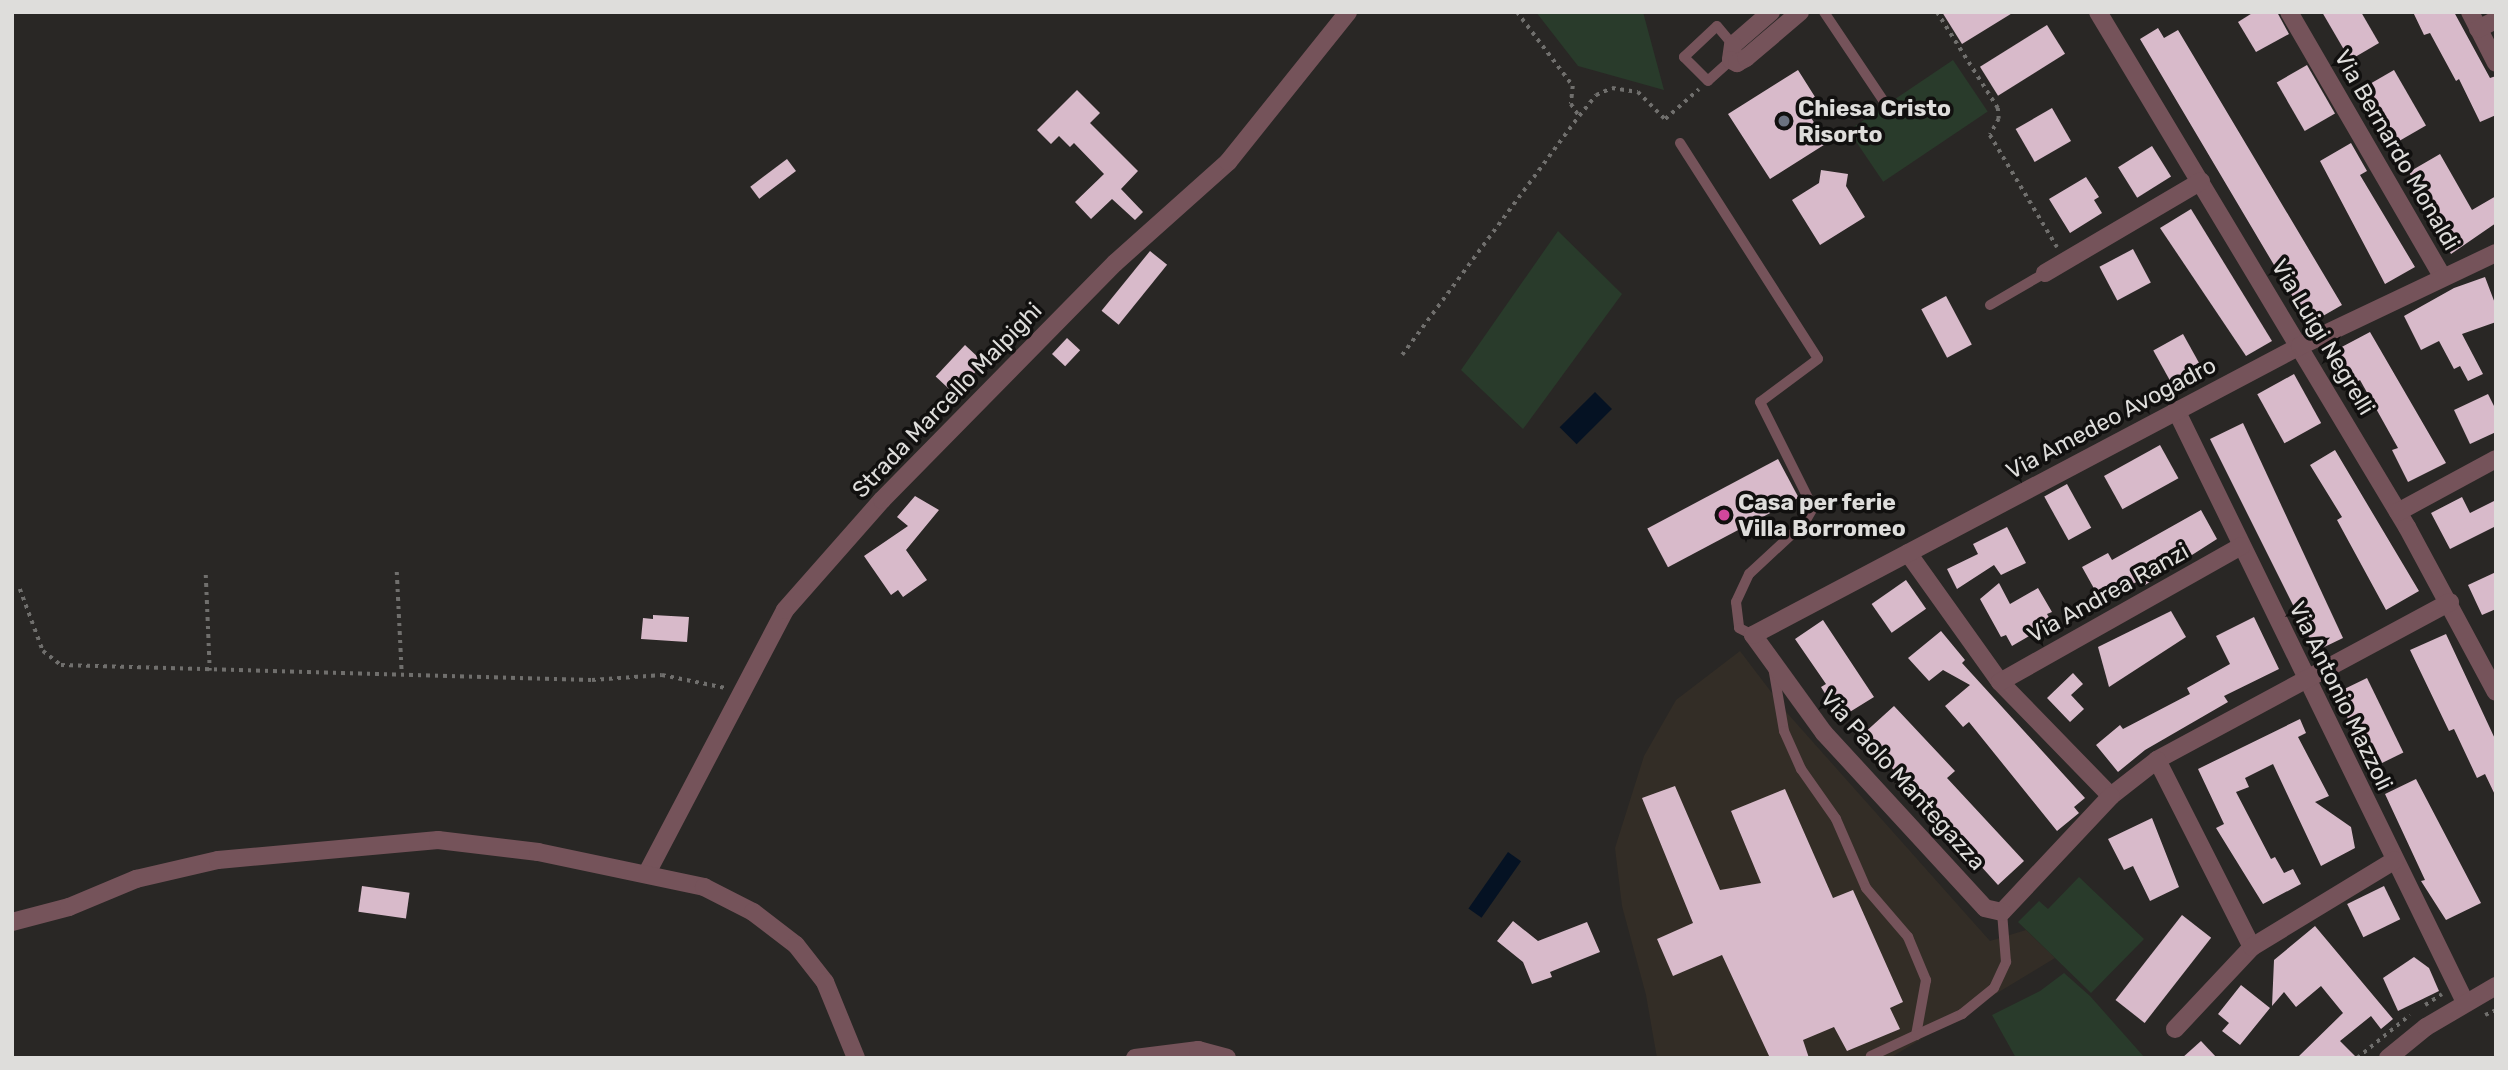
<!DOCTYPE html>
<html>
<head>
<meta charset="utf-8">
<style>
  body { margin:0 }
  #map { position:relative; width:2508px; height:1070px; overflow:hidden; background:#292725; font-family:Rubik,sans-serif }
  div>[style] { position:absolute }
  .built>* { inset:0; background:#332d26 }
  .green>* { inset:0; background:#293b2b; transform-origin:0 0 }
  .water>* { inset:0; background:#051223; transform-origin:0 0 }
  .building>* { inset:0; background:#d8baca; transform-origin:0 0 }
  .path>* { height:3.5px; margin-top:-1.75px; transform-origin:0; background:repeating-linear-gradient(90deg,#706f6d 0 3.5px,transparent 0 8.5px) }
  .lane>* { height:10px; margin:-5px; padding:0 5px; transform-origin:5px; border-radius:5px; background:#75535a }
  .street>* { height:18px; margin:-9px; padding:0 9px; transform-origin:9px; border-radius:9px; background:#75535a }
  .dots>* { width:19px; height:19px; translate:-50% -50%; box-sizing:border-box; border:4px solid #11100f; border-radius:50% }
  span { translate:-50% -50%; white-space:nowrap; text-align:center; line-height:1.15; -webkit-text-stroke:7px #11100f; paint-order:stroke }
  .poi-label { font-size:23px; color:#dedddb; font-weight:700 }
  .left { translate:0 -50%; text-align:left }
  .street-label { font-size:23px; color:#dedddb }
  .frame { position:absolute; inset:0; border:14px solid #dedddb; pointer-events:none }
</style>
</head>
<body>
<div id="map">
  <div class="built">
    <i style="clip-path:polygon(1740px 651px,1788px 714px,1990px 941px,2026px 930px,2055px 958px,1890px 1058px,1657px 1058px,1646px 995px,1622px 906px,1615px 848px,1644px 756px,1676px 700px)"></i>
  </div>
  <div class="green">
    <i style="clip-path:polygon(1536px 12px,1643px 12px,1664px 90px,1578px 66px)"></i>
    <i style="left:1953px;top:60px;width:62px;height:126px;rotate:56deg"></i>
    <i style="clip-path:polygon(1558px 231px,1622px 294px,1523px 429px,1461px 370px)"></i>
    <i style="clip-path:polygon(2079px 877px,2144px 939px,2091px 993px,2018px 922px,2039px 901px,2048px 909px)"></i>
    <i style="clip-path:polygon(2064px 973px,2090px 996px,2145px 1058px,2016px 1058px,1992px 1015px,2040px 991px)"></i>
  </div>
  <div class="water">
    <i style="left:1595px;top:392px;width:24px;height:50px;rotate:45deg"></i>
    <i style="left:1508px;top:852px;width:16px;height:69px;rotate:35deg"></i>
  </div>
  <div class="building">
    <i style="clip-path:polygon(1942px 12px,2014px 12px,1962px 44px)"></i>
    <i style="clip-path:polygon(2254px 12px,2277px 12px,2289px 34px,2256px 52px,2238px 22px)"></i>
    <i style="clip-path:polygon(2322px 12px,2361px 12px,2379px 43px,2350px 60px)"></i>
    <i style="clip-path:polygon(2413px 12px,2454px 12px,2490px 78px,2496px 76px,2496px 115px,2480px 122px,2459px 79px,2456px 81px,2430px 33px,2424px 35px)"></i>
    <i style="left:2047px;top:25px;width:34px;height:79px;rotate:58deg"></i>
    <i style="clip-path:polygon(2158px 28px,2164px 38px,2178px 30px,2342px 305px,2309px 324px,2140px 39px)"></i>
    <i style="left:2307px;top:65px;width:56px;height:35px;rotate:60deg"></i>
    <i style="clip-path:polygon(1798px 70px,1822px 108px,1810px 116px,1827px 143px,1770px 179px,1728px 114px)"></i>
    <i style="left:2394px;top:70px;width:64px;height:36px;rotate:60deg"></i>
    <i style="clip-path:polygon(1077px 90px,1100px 113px,1090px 123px,1138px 171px,1121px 189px,1143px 212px,1135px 220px,1112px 199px,1091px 219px,1075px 202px,1104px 174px,1074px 143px,1070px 147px,1059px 136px,1051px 144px,1037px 130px)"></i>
    <i style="left:2052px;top:108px;width:38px;height:42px;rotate:60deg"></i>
    <i style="clip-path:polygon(2351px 143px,2367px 171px,2360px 175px,2415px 267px,2385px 284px,2320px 161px)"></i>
    <i style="left:2152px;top:146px;width:36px;height:40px;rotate:58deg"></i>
    <i style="clip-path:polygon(2440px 154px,2472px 210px,2496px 196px,2496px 223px,2451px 254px,2409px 172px)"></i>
    <i style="left:787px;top:159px;width:15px;height:46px;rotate:53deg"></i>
    <i style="clip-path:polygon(1821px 170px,1848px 174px,1846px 186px,1865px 217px,1820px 245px,1792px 200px,1819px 183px)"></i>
    <i style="clip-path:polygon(2086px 177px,2099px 197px,2094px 200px,2102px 213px,2070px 233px,2049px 199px)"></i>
    <i style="clip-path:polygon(2191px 209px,2272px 341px,2246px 356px,2160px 228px)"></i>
    <i style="left:2133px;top:249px;width:38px;height:38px;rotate:62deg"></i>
    <i style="left:1150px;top:251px;width:22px;height:77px;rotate:39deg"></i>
    <i style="clip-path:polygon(2485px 277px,2496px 306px,2496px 322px,2462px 334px,2483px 374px,2468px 381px,2460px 366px,2454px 369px,2439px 341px,2421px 350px,2404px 316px,2454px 288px)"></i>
    <i style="left:1946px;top:296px;width:55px;height:28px;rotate:62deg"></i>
    <i style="clip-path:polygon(2370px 332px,2446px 463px,2408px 482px,2392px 450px,2398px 448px,2360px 380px,2353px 384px,2336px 350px)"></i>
    <i style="left:2183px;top:334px;width:39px;height:34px;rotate:61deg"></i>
    <i style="left:1067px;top:338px;width:18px;height:22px;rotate:43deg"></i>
    <i style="left:965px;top:345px;width:26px;height:43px;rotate:43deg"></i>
    <i style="left:2294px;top:374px;width:56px;height:42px;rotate:61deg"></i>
    <i style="clip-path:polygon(2488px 394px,2496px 410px,2496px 432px,2470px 444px,2454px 410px)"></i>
    <i style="clip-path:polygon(2243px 423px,2343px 638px,2316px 651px,2210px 439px)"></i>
    <i style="left:2160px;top:445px;width:38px;height:64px;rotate:61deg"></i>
    <i style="clip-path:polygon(2335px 450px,2419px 591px,2386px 610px,2337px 520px,2342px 517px,2310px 465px)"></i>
    <i style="left:1778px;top:459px;width:44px;height:148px;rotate:62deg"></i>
    <i style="left:2067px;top:484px;width:50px;height:26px;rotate:61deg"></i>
    <i style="clip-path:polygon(915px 496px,939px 510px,906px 550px,927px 580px,903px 597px,898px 590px,891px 595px,864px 556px,908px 526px,897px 517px)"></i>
    <i style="clip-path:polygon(2462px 497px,2470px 513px,2496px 500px,2496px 526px,2450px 549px,2431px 513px)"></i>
    <i style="clip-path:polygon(2201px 510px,2217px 539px,2145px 585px,2142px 579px,2101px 601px,2082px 567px,2108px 553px,2112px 560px)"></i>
    <i style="clip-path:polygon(2007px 527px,2026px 563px,2001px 575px,1994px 565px,1957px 589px,1947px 569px,1978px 554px,1973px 544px)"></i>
    <i style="clip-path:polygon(2496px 572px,2496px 609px,2482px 615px,2468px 585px)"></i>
    <i style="left:1906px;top:580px;width:35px;height:42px;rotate:55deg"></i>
    <i style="clip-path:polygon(1999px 583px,2010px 604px,2038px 588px,2052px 612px,2047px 614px,2052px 623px,2012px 646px,2006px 635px,2001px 637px,1980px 599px)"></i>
    <i style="clip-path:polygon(2171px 611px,2186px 637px,2109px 687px,2098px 647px)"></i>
    <i style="clip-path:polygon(653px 615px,689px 617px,687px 642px,641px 639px,643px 618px,653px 619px)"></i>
    <i style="clip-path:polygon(2254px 617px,2279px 669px,2224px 696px,2228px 702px,2145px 750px,2118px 772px,2096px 745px,2120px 725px,2123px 729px,2190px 694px,2187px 688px,2230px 664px,2216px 636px)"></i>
    <i style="clip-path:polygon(1823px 620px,1874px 697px,1840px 718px,1821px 687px,1826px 684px,1795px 639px)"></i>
    <i style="clip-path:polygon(1941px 631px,1965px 660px,1962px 663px,2085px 798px,2074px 807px,2079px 813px,2057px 831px,1969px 722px,1963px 727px,1945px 706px,1970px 685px,1943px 670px,1929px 681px,1908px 658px)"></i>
    <i style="clip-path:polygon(2446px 634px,2496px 741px,2496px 797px,2485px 774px,2477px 778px,2454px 729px,2449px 731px,2410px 650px)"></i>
    <i style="clip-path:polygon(2073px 673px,2083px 684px,2071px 695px,2084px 709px,2070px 722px,2047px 698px)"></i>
    <i style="left:2367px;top:678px;width:83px;height:35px;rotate:64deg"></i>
    <i style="clip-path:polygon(1894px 706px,1955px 771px,1947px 778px,2024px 861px,1998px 885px,1862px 735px)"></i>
    <i style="clip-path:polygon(2300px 719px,2306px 733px,2298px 737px,2329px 796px,2315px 802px,2351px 827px,2355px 848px,2321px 866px,2273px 764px,2245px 778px,2249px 787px,2236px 792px,2271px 859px,2275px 857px,2284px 873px,2293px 869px,2301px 884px,2263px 904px,2216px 828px,2224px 824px,2198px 769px)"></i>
    <i style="clip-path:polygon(2416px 779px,2481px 903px,2446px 920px,2421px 881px,2425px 880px,2385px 794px)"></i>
    <i style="clip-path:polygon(1675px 786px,1720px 890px,1761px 883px,1731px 811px,1785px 789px,1833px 898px,1853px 890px,1903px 1002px,1890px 1008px,1900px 1029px,1847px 1051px,1834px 1027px,1803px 1040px,1809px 1058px,1770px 1058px,1722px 955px,1673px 976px,1657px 939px,1693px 923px,1642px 798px)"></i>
    <i style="clip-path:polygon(2152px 818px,2179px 887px,2150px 901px,2133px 866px,2124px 870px,2108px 839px)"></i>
    <i style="left:362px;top:886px;width:48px;height:26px;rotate:8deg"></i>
    <i style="left:2384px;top:886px;width:37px;height:41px;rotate:64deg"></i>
    <i style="left:2182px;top:915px;width:37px;height:108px;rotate:38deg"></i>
    <i style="clip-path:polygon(1513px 921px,1538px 941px,1587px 922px,1600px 952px,1550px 972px,1552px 977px,1532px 984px,1523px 962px,1497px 941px)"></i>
    <i style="clip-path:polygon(2315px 926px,2393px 1019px,2381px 1029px,2371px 1016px,2340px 1041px,2357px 1058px,2297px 1058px,2343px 1013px,2321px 986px,2296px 1007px,2284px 992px,2272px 1006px,2274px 960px)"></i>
    <i style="clip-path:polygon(2414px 957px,2429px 968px,2439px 991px,2398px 1011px,2383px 978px)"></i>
    <i style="clip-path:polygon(2241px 985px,2270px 1008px,2240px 1045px,2222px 1031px,2229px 1023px,2218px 1014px)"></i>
    <i style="clip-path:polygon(2201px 1041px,2217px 1058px,2182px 1058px)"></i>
  </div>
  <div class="path">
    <i style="left:1517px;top:12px;width:93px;rotate:52.9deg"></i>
    <i style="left:1573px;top:86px;width:18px;rotate:96deg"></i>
    <i style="left:1571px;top:104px;width:14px;rotate:56deg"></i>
    <i style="left:1579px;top:116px;width:27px;rotate:-51deg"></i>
    <i style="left:1596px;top:95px;width:17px;rotate:-24deg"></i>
    <i style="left:1612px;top:88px;width:26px;rotate:9deg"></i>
    <i style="left:1638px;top:92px;width:38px;rotate:45deg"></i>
    <i style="left:1665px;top:119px;width:45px;rotate:-41.4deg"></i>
    <i style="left:1937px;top:12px;width:114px;rotate:57.6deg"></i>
    <i style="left:1998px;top:108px;width:11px;rotate:85deg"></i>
    <i style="left:1999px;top:119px;width:18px;rotate:119deg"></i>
    <i style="left:1990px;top:135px;width:131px;rotate:59.1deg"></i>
    <i style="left:1402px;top:355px;width:297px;rotate:-53.5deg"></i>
    <i style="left:397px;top:572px;width:101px;rotate:87.2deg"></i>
    <i style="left:206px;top:575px;width:96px;rotate:87.6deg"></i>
    <i style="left:20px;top:589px;width:66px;rotate:69.6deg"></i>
    <i style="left:43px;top:651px;width:23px;rotate:38deg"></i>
    <i style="left:61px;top:665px;width:531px;rotate:1.62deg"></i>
    <i style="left:592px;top:680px;width:70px;rotate:-4.1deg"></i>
    <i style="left:662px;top:675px;width:65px;rotate:11.5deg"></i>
    <i style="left:2425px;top:1005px;width:20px;rotate:-33deg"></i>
    <i style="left:2485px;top:1015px;width:12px;rotate:-24deg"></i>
    <i style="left:2357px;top:1058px;width:68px;rotate:-39.1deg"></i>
  </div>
  <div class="lane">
    <i style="left:1824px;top:12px;width:106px;rotate:56.2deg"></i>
    <i style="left:1731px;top:60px;width:31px;rotate:138deg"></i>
    <i style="left:1708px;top:81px;width:34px;rotate:-135deg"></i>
    <i style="left:1684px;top:57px;width:45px;rotate:-43.2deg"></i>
    <i style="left:1717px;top:26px;width:25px;rotate:50deg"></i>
    <i style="left:1680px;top:143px;width:256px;rotate:57.4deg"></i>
    <i style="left:1818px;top:359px;width:72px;rotate:143.4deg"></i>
    <i style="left:1760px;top:402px;width:119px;rotate:63.4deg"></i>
    <i style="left:1813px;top:508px;width:16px;rotate:120deg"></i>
    <i style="left:1805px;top:522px;width:76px;rotate:137.1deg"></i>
    <i style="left:1749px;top:574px;width:31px;rotate:115deg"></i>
    <i style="left:1736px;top:602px;width:26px;rotate:83deg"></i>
    <i style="left:1739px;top:628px;width:16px;rotate:27deg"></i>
    <i style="left:1990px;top:305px;width:64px;rotate:-30.2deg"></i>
    <i style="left:1773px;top:667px;width:65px;rotate:80.2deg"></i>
    <i style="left:1784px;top:731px;width:42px;rotate:65.9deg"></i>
    <i style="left:1801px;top:769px;width:61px;rotate:55deg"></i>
    <i style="left:1836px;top:819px;width:75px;rotate:66.5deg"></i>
    <i style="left:1866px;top:888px;width:65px;rotate:49.4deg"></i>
    <i style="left:1908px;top:937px;width:47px;rotate:67.3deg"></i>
    <i style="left:1926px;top:980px;width:56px;rotate:100.3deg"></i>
    <i style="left:1916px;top:1035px;width:50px;rotate:155deg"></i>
    <i style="left:1916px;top:1035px;width:51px;rotate:-24.5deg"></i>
    <i style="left:1962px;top:1014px;width:41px;rotate:-39.1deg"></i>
    <i style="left:1994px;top:988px;width:29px;rotate:-65deg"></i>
    <i style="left:2006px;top:962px;width:50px;rotate:-94.6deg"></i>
  </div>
  <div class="street">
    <i style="left:1771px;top:12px;width:50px;rotate:139deg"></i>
    <i style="left:1733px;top:45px;width:15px;rotate:98deg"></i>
    <i style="left:1731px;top:60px;width:7px;rotate:27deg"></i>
    <i style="left:1737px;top:63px;width:10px;rotate:-29deg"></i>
    <i style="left:1746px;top:58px;width:71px;rotate:-40.4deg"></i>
    <i style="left:2098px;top:12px;width:601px;rotate:59.04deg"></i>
    <i style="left:2407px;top:527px;width:187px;rotate:61.7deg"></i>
    <i style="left:2289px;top:12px;width:305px;rotate:59.9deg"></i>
    <i style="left:2470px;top:12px;width:57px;rotate:63deg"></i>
    <i style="left:2478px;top:29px;width:20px;rotate:-27deg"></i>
    <i style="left:2045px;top:273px;width:181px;rotate:-30.5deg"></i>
    <i style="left:2176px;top:410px;width:659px;rotate:63.98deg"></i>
    <i style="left:2398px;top:512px;width:111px;rotate:-28.4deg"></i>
    <i style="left:1908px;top:553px;width:158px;rotate:54.5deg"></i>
    <i style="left:2000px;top:682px;width:159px;rotate:45.8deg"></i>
    <i style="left:2450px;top:602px;width:333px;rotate:151.7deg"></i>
    <i style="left:2157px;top:760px;width:58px;rotate:142deg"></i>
    <i style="left:2111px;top:796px;width:159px;rotate:133.2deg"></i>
    <i style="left:2002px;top:912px;width:17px;rotate:-167deg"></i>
    <i style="left:1985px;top:908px;width:238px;rotate:-132.6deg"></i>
    <i style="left:1824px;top:733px;width:121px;rotate:-125.9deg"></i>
    <i style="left:1753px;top:635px;width:619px;rotate:-27.85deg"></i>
    <i style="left:2300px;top:346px;width:217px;rotate:-25.4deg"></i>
    <i style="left:2000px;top:682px;width:277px;rotate:-29.4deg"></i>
    <i style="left:2157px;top:760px;width:210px;rotate:63.1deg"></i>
    <i style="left:647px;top:873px;width:297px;rotate:-62.3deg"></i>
    <i style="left:785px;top:610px;width:147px;rotate:-48.6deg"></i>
    <i style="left:882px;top:500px;width:332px;rotate:-45.5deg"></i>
    <i style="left:1115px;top:263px;width:152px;rotate:-41.8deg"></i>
    <i style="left:1228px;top:162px;width:192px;rotate:-51.3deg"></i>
    <i style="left:12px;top:922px;width:59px;rotate:-14.7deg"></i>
    <i style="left:69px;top:907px;width:73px;rotate:-22.7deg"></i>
    <i style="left:136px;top:879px;width:84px;rotate:-13deg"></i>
    <i style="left:218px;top:860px;width:221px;rotate:-5.2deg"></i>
    <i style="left:438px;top:840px;width:101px;rotate:6.8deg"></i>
    <i style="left:538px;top:852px;width:170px;rotate:11.9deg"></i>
    <i style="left:704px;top:887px;width:55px;rotate:27deg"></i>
    <i style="left:753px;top:912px;width:54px;rotate:37.5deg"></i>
    <i style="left:796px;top:945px;width:47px;rotate:51.9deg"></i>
    <i style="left:825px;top:982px;width:82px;rotate:67.8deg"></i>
    <i style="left:2175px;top:1029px;width:112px;rotate:-46.8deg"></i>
    <i style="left:2252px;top:947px;width:167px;rotate:-31.3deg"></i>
    <i style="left:1135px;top:1058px;width:64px;rotate:-7.2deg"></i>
    <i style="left:1198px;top:1050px;width:30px;rotate:15deg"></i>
    <i style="left:2388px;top:1058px;width:49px;rotate:-39.2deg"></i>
    <i style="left:2426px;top:1027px;width:81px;rotate:-30.4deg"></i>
  </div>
  <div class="dots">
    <i style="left:1784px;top:121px;background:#6b7280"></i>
    <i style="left:1724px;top:515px;background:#d1479c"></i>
  </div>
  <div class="poi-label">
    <span class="left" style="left:1798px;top:121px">Chiesa Cristo<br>Risorto</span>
    <span class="left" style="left:1738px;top:515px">Casa per ferie<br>Villa Borromeo</span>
  </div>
  <div class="street-label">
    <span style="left:2397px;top:150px;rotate:60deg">Via Bernardo Monaldi</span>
    <span style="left:2323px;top:337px;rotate:59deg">Via Luigi Negrelli</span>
    <span style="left:947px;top:400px;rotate:-46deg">Strada Marcello Malpighi</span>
    <span style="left:2111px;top:418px;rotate:-28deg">Via Amedeo Avogadro</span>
    <span style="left:2108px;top:593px;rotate:-29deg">Via Andrea Ranzi</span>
    <span style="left:2341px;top:696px;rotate:64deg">Via Antonio Mazzoli</span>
    <span style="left:1903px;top:780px;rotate:48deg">Via Paolo Mantegazza</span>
  </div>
  <div class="frame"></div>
</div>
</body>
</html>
